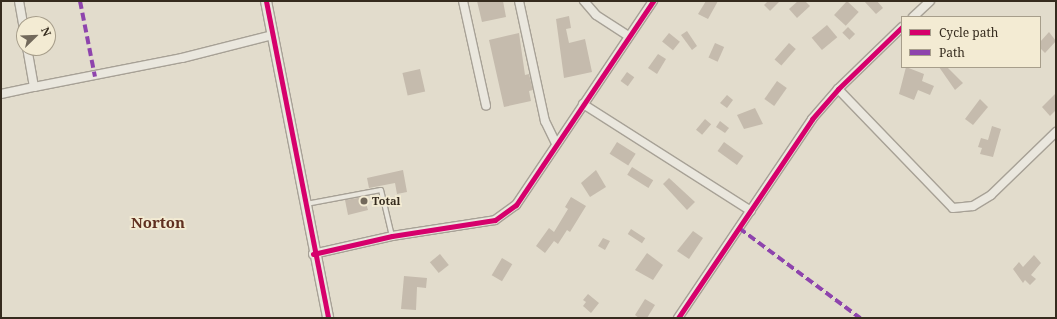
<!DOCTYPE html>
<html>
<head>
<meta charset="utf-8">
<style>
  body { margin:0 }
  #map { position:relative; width:1057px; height:319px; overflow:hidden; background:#e2dccc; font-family:"Noto Serif",serif }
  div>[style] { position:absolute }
  .building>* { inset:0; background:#c5bbad; transform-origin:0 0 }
  .roads { filter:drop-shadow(1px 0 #a7a196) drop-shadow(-1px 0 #a7a196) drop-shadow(0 1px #a7a196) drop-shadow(0 -1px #a7a196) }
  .service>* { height:4px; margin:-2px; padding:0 2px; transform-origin:2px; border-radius:2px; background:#eae7de }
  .minor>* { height:8px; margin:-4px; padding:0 4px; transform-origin:4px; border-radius:4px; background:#eae7de }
  .tertiary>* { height:10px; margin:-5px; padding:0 5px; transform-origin:5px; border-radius:5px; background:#eae7de }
  .quiet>* { height:4px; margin-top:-2px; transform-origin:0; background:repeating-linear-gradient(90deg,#8e44ad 0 8px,transparent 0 12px) }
  .cycleway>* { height:5px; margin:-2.5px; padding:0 2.5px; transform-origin:2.5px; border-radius:2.5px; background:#d6006c }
  .dots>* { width:11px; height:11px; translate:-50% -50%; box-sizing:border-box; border:2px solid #f3ebd3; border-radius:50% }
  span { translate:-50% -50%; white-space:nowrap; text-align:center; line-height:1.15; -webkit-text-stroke:3.5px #f3ebd3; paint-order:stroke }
  .poi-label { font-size:11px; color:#352b1e; font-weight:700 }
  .left { translate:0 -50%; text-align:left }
  .district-label { font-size:15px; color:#603020; font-weight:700 }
  .frame { position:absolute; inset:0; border:2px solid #352b1e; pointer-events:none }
  .legend { position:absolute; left:901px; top:16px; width:140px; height:52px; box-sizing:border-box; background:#f3ebd3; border:1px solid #a79e8b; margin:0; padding:5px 7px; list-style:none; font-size:12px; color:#352b1e }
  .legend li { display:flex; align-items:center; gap:8px; height:20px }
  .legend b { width:20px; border:1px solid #a79e8b }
  .north { position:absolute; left:16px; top:16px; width:40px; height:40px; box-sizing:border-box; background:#f3ebd3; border:1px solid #a79e8b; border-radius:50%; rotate:67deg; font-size:11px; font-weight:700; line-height:16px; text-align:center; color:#352b1e }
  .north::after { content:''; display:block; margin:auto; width:14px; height:18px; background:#72695b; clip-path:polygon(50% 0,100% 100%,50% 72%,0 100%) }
</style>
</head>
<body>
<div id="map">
  <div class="building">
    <i style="clip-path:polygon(477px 1px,503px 1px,506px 17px,482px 22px)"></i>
    <i style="clip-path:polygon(706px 1px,718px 1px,708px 19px,698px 14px)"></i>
    <i style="clip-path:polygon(768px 1px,780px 1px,770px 11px,764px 5px)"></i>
    <i style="clip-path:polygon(798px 1px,805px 1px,810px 6px,797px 18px,789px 9px)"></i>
    <i style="left:847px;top:1px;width:16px;height:19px;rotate:43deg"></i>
    <i style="clip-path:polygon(864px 1px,877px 1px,883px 8px,876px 14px)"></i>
    <i style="clip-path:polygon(569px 16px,571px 28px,566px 29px,569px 43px,585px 39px,592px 72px,564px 78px,556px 19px)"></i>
    <i style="left:827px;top:25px;width:16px;height:20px;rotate:50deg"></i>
    <i style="left:848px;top:27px;width:10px;height:8px;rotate:45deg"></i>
    <i style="clip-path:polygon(687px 31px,697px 46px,692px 50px,681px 35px)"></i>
    <i style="clip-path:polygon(1049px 32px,1056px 41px,1045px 53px,1040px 48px,1040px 42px)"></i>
    <i style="clip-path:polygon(519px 33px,525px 75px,529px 74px,533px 90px,529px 91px,531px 101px,504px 107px,489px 40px)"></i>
    <i style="left:669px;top:33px;width:14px;height:11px;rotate:39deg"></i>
    <i style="left:715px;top:43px;width:10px;height:16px;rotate:24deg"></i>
    <i style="left:789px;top:43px;width:9px;height:22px;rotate:41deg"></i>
    <i style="clip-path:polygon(658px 54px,666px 59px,657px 74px,648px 68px)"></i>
    <i style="clip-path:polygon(906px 67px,924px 74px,922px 81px,934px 86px,930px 95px,918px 90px,914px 100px,899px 94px)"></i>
    <i style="clip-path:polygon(939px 67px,947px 67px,963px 83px,955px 90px)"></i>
    <i style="left:420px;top:69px;width:23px;height:18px;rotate:77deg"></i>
    <i style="left:627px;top:72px;width:9px;height:11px;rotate:36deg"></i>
    <i style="left:777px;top:81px;width:12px;height:22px;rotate:35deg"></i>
    <i style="clip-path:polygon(1056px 93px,1056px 110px,1050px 116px,1042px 107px)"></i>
    <i style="clip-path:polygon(727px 95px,733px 100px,727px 108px,720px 103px)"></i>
    <i style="clip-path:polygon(980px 99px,988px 107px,973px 125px,965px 119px)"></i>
    <i style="clip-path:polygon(755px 108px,763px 124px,744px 129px,737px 115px)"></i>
    <i style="left:705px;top:119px;width:8px;height:14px;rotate:40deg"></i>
    <i style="clip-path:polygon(720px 121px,729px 128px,725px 133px,716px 127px)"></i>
    <i style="clip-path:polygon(992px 126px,1001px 129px,993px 157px,980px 154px,982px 148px,978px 147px,981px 138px,988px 140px)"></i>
    <i style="left:617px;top:142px;width:22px;height:14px;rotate:32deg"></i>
    <i style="left:724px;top:142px;width:24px;height:11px;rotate:36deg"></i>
    <i style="left:632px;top:167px;width:25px;height:9px;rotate:32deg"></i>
    <i style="clip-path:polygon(403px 170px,407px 192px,397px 194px,395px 183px,369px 188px,367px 178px)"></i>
    <i style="clip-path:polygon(596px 170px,606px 187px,590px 197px,581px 183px)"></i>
    <i style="clip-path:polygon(669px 178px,695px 202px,687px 210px,663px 184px)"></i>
    <i style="clip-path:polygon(364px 197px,368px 210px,348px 215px,345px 200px)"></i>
    <i style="clip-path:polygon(571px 197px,586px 206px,570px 232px,567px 230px,558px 244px,554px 241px,545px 253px,536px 246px,549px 228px,554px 232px,568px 209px,565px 207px)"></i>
    <i style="left:631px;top:229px;width:17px;height:6px;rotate:33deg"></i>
    <i style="clip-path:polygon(693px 231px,703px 238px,689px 259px,677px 251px)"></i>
    <i style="clip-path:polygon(603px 238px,610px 241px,605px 250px,598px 246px)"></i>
    <i style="clip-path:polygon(647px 253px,663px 265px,653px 280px,635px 270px)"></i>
    <i style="left:440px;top:254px;width:14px;height:13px;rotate:51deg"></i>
    <i style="clip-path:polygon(1034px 255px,1041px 263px,1031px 275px,1036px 279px,1030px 285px,1025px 280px,1023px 283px,1013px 269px,1019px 262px,1023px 267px)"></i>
    <i style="left:502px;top:258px;width:12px;height:20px;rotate:31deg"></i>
    <i style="clip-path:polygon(404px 276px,427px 278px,426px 288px,417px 287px,416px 310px,401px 309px)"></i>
    <i style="clip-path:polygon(588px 294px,599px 303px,591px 313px,583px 306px,586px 302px,583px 300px)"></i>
    <i style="clip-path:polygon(645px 299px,655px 305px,647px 318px,639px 318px,635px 315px)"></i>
  </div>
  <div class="roads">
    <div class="service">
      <i style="left:306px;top:204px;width:76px;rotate:-10.6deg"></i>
      <i style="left:381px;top:190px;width:47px;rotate:76.6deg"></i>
    </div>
    <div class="minor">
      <i style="left:19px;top:1px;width:29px;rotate:80deg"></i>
      <i style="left:463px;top:1px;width:107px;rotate:77.6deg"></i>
      <i style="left:519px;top:1px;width:123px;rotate:77.8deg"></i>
      <i style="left:545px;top:121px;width:25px;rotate:64deg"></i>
      <i style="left:584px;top:1px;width:18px;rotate:49deg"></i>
      <i style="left:596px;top:15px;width:38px;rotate:33deg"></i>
      <i style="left:913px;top:17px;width:23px;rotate:-43deg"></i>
      <i style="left:34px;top:87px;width:151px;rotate:-11.1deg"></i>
      <i style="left:182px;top:58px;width:93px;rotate:-14.3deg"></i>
      <i style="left:838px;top:89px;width:165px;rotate:46deg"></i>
      <i style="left:953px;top:208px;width:20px;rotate:-6deg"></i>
      <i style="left:973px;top:206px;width:21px;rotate:-31deg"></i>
      <i style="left:991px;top:195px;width:91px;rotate:-44.1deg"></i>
      <i style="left:1px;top:94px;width:34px;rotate:-12deg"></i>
      <i style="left:34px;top:87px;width:40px;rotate:-100deg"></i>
      <i style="left:583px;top:104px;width:199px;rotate:32.5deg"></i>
      <i style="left:313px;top:254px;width:81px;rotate:-12.8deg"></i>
      <i style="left:392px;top:236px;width:104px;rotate:-8.8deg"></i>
      <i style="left:495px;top:220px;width:26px;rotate:-36deg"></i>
      <i style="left:516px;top:205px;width:246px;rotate:-56.1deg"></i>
      <i style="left:678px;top:318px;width:240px;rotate:-56deg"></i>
      <i style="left:812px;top:119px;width:40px;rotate:-49deg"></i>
      <i style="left:838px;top:89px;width:89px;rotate:-44.1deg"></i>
    </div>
    <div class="tertiary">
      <i style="left:266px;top:1px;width:323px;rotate:78.9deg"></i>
    </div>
  </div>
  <div class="quiet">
    <i style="left:80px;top:1px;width:77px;rotate:78.8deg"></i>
    <i style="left:739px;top:228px;width:151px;rotate:36.6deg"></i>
  </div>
  <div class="cycleway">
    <i style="left:266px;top:1px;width:323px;rotate:78.9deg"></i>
    <i style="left:313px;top:254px;width:81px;rotate:-12.8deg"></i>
    <i style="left:392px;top:236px;width:104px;rotate:-8.8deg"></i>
    <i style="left:495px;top:220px;width:26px;rotate:-36deg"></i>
    <i style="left:516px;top:205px;width:246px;rotate:-56.1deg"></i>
    <i style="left:678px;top:318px;width:240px;rotate:-56deg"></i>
    <i style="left:812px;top:119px;width:40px;rotate:-49deg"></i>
    <i style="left:838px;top:89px;width:89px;rotate:-44.1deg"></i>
  </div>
  <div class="dots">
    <i style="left:364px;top:201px;background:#72695b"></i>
  </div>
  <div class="poi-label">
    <span class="left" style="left:372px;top:201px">Total</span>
  </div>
  <div class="district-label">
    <span style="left:158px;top:223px">Norton</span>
  </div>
  <div class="frame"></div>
  <ul class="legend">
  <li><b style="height:5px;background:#d6006c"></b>Cycle path</li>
  <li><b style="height:5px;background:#8e44ad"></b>Path</li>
  </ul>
  <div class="north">N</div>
</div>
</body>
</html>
